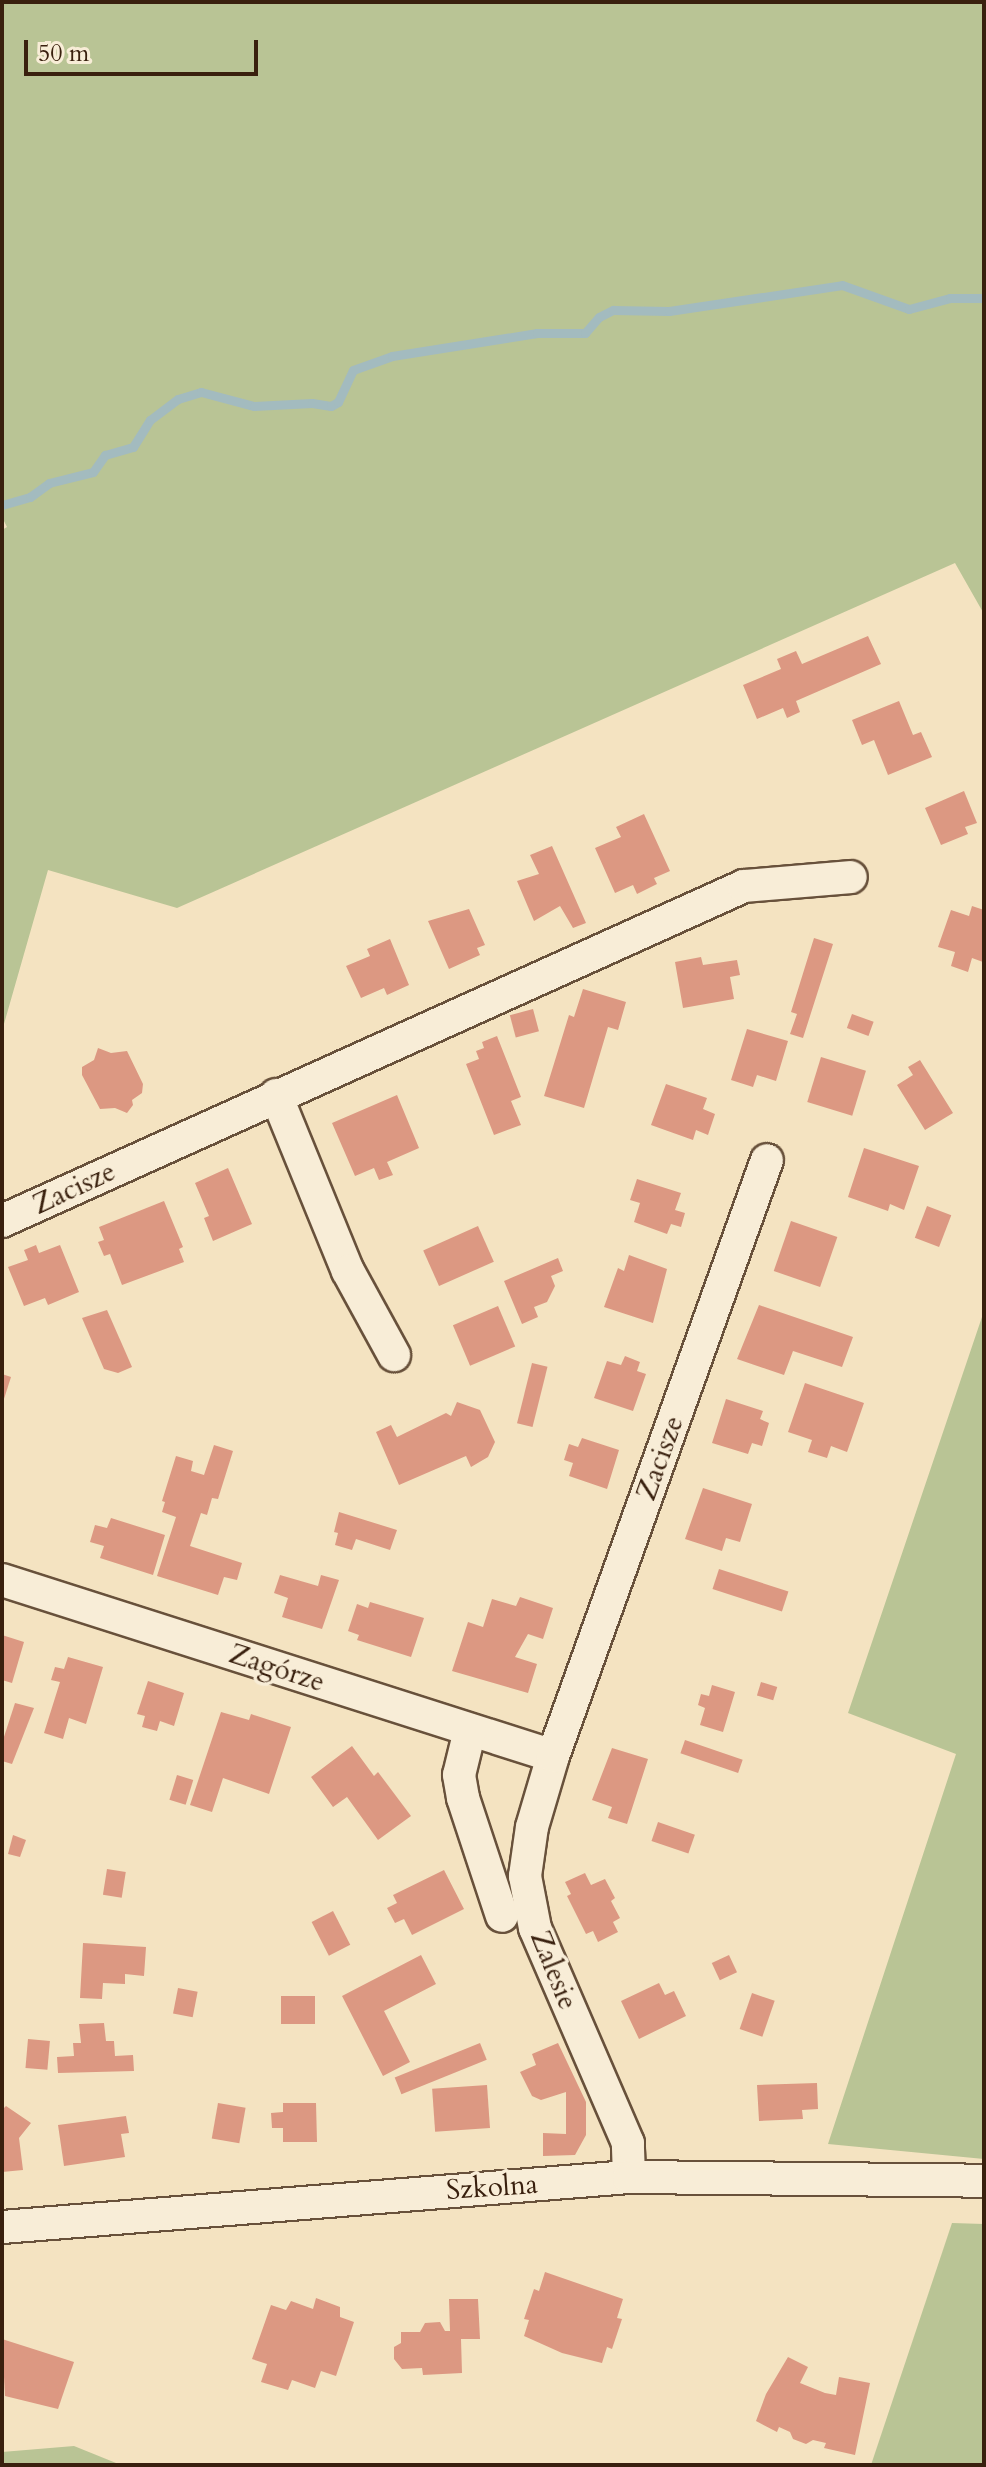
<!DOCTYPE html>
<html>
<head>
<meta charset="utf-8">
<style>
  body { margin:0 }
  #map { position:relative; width:986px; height:2467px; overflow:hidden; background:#f4e3c1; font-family:Cardo,serif }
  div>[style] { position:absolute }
  .green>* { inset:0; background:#b9c495 }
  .stream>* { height:9px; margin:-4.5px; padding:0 4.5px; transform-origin:4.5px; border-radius:4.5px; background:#a3bbbf }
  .building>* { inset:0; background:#dc9882; transform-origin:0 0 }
  .roads { filter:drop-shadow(2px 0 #68513b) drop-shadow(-2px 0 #68513b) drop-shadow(0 2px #68513b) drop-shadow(0 -2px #68513b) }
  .minor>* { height:32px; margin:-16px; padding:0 16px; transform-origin:16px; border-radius:16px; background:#f8edd7 }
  span { translate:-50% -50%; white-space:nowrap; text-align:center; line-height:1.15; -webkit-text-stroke:7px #f8edd7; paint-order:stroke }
  .street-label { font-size:28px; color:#39200e }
  .frame { position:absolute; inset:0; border:4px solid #39200e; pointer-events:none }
  .scale { position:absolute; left:24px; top:40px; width:234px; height:36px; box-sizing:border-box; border:4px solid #39200e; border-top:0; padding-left:10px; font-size:24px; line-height:28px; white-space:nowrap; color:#39200e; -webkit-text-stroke:6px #f8edd7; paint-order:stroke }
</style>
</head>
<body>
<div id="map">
  <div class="green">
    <i style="clip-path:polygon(2px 2px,984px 2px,984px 614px,955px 563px,177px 908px,48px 870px,2px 1031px,2px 530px,7px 527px,2px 517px)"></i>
    <i style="clip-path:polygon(984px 1311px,984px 2159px,828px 2144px,956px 1754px,848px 1713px)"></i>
    <i style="clip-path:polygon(952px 2223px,984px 2224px,984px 2465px,871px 2465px)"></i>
    <i style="clip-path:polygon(74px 2446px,121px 2465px,2px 2465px,2px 2452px)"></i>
  </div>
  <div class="stream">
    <i style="left:2px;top:505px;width:29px;rotate:-16deg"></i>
    <i style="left:30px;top:497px;width:24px;rotate:-36deg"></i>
    <i style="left:49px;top:483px;width:45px;rotate:-14deg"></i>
    <i style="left:93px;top:472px;width:21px;rotate:-55deg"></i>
    <i style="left:105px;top:455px;width:29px;rotate:-16deg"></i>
    <i style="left:133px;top:447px;width:32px;rotate:-58deg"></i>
    <i style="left:150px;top:420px;width:35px;rotate:-37deg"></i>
    <i style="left:178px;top:399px;width:24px;rotate:-17deg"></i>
    <i style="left:201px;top:392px;width:55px;rotate:14.8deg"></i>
    <i style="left:254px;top:406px;width:58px;rotate:-3deg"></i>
    <i style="left:312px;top:403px;width:19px;rotate:9deg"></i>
    <i style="left:331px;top:406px;width:8px;rotate:-30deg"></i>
    <i style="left:338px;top:402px;width:35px;rotate:-65deg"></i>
    <i style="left:353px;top:370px;width:41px;rotate:-19.7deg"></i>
    <i style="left:392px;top:356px;width:147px;rotate:-9deg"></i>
    <i style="left:537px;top:333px;width:48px"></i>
    <i style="left:585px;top:333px;width:21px;rotate:-49deg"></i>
    <i style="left:599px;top:317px;width:16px;rotate:-27deg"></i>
    <i style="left:613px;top:310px;width:56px;rotate:1deg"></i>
    <i style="left:669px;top:311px;width:175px;rotate:-8.5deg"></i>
    <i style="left:842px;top:285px;width:71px;rotate:19.7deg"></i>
    <i style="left:909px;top:309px;width:42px;rotate:-15deg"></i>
    <i style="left:950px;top:298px;width:34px"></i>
  </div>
  <div class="building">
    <i style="clip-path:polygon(868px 636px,881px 664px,796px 701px,800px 712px,787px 718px,783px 708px,757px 719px,743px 685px,781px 669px,777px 659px,796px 651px,802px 664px)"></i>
    <i style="clip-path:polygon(899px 701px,913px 735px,921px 732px,932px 757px,888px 775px,874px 740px,862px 745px,852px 720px)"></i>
    <i style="clip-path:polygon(964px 791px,977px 823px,965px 827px,968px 834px,941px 845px,925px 808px)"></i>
    <i style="clip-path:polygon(644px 814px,670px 871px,654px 878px,657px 884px,637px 894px,633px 885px,615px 893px,595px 848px,621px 837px,616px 827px)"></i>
    <i style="clip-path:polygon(552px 846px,586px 923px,573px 928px,560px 906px,534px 921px,517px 881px,539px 874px,530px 855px)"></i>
    <i style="clip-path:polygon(972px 906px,984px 910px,984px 958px,983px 962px,972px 958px,968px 972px,951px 966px,955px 952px,938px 947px,951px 910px,969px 916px)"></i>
    <i style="clip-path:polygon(469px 909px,485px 945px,477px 948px,480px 955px,449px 969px,428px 921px)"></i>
    <i style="clip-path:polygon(814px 938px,833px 944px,803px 1038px,790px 1034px,797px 1014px,791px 1012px)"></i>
    <i style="clip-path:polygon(390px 939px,409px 985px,387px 995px,384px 988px,361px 998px,346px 966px,370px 956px,367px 949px)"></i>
    <i style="clip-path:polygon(701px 957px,703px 965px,737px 960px,740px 975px,730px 977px,734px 999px,683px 1008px,675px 962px)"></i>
    <i style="clip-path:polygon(583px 989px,626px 1002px,618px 1030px,608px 1027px,584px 1108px,544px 1096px,569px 1015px,574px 1017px)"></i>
    <i style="left:533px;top:1009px;width:23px;height:24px;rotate:75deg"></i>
    <i style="left:852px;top:1014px;width:23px;height:15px;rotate:20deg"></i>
    <i style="clip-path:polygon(747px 1029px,788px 1041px,776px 1081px,757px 1075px,753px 1087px,731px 1080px)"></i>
    <i style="clip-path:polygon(497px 1036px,521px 1097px,511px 1101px,521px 1125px,494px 1135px,466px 1064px,479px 1059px,476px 1051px,484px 1048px,482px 1042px)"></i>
    <i style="clip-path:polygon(98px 1048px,111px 1053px,127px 1051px,143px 1084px,142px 1093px,132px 1100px,133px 1105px,127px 1113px,115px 1108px,100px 1109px,82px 1075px,82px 1067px,94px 1060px)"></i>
    <i style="left:821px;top:1057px;width:47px;height:47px;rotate:17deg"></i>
    <i style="clip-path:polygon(920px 1060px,953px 1113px,925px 1130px,897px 1085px,913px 1075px,908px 1067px)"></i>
    <i style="clip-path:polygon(666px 1084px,707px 1098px,703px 1109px,715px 1114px,708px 1135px,696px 1130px,693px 1140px,651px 1125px)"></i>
    <i style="clip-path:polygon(397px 1095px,419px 1148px,387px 1162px,393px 1175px,379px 1180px,374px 1168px,355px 1176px,332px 1123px)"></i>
    <i style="clip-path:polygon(864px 1148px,919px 1166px,904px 1210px,890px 1204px,888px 1211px,848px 1197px)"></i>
    <i style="clip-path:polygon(228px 1168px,252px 1224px,213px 1241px,204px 1218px,209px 1216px,195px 1183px)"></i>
    <i style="clip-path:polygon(637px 1179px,681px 1193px,675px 1210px,685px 1213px,681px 1227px,671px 1224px,667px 1234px,634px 1222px,640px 1203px,630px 1200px)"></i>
    <i style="clip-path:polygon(164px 1201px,183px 1247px,179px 1249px,184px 1262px,122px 1285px,110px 1254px,104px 1256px,98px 1242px,104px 1240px,99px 1227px)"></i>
    <i style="left:927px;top:1206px;width:26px;height:34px;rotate:21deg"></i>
    <i style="left:791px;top:1221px;width:49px;height:53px;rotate:19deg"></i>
    <i style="left:478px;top:1226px;width:39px;height:60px;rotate:66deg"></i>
    <i style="clip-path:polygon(36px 1245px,39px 1253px,60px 1245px,79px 1292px,48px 1305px,45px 1298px,24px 1306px,8px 1267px,28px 1260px,24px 1250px)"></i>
    <i style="clip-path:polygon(629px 1255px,667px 1269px,653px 1323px,604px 1307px,618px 1268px,624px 1271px)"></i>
    <i style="clip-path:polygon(558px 1258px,563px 1271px,551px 1276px,555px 1286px,547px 1302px,534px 1307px,538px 1317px,522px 1324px,504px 1281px)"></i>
    <i style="clip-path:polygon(759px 1305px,853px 1337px,842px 1367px,793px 1351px,784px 1375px,737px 1359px)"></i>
    <i style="left:498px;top:1306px;width:44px;height:49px;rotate:67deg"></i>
    <i style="clip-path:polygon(107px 1310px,132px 1367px,118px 1373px,104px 1369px,82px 1318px)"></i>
    <i style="clip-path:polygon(625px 1356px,640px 1362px,637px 1371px,646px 1374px,633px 1411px,594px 1398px,607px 1361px,621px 1365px)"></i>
    <i style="left:532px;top:1363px;width:16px;height:62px;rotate:14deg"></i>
    <i style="clip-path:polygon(2px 1374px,11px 1377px,3px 1402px,2px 1402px)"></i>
    <i style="clip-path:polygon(805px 1383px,864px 1403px,847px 1452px,831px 1446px,827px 1458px,808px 1452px,812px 1440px,788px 1432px)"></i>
    <i style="clip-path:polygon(726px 1399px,763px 1411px,760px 1419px,769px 1423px,762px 1446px,752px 1443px,748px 1454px,712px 1443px)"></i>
    <i style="clip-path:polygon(457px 1402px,480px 1410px,495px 1442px,488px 1457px,471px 1467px,466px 1456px,399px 1485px,376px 1432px,391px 1425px,397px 1437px,446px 1413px,451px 1416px)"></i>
    <i style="clip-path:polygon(582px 1438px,619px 1450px,607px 1489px,569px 1476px,573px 1463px,564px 1460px,569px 1444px,578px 1447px)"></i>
    <i style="clip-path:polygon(214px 1445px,233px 1451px,218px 1499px,212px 1498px,207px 1515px,201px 1513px,190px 1546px,242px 1563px,237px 1580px,224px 1577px,218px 1595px,157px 1576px,176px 1517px,162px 1512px,165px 1502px,162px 1501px,176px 1456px,193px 1461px,191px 1471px,204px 1475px)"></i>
    <i style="clip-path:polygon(703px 1488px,752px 1504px,740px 1542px,726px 1538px,722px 1551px,685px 1539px)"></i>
    <i style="clip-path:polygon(339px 1512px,397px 1530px,390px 1550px,356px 1539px,352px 1550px,335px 1545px,338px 1533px,334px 1532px)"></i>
    <i style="clip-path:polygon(111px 1518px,165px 1535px,153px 1575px,100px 1558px,104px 1546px,90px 1542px,95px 1525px,107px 1528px)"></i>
    <i style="left:719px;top:1569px;width:73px;height:21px;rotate:18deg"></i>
    <i style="clip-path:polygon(280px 1575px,318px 1586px,321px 1575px,339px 1580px,322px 1629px,282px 1617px,288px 1598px,274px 1593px)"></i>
    <i style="clip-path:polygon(520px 1597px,553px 1608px,543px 1639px,528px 1634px,515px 1657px,537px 1664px,528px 1693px,452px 1671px,468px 1622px,483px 1627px,492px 1599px,516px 1606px)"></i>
    <i style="clip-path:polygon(370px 1602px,424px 1618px,411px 1657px,357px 1640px,359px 1635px,348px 1631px,357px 1604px,368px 1608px)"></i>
    <i style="clip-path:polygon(2px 1635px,24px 1642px,12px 1683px,2px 1680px)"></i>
    <i style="clip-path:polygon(68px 1657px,103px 1667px,86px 1724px,69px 1718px,63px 1739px,44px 1733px,60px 1682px,51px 1680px,55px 1667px,64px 1669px)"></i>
    <i style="clip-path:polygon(148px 1681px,184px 1693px,174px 1726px,160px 1721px,157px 1731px,142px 1727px,145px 1716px,137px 1714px)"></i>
    <i style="left:761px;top:1682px;width:17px;height:14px;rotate:17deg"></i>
    <i style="clip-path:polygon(712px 1685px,735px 1692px,723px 1732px,700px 1725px,705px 1708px,698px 1705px,701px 1694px,709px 1696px)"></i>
    <i style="clip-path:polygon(15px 1703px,34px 1708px,12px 1764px,2px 1761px,2px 1743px)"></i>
    <i style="clip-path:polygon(221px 1712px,249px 1720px,251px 1714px,291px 1727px,269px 1794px,223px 1778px,212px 1812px,190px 1805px)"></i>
    <i style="left:685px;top:1740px;width:61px;height:14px;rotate:19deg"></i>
    <i style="clip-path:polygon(352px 1746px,374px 1776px,378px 1772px,411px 1816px,378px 1840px,347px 1797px,333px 1807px,311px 1777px)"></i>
    <i style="clip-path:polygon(612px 1748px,648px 1759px,627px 1824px,608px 1818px,612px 1807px,592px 1800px)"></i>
    <i style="left:177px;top:1775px;width:17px;height:26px;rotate:17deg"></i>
    <i style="left:658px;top:1822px;width:39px;height:20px;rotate:19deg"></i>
    <i style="clip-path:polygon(13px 1835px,26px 1840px,20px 1857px,8px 1854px)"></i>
    <i style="left:107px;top:1869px;width:19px;height:26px;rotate:9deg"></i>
    <i style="clip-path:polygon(444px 1870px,464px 1909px,412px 1935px,404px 1919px,395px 1923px,387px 1908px,397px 1903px,393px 1895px)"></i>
    <i style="clip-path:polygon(585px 1873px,591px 1885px,605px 1879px,615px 1898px,611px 1901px,620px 1918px,613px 1922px,618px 1932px,598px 1942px,593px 1931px,586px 1934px,567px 1896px,571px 1894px,565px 1882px)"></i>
    <i style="left:333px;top:1911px;width:38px;height:24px;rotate:63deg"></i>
    <i style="clip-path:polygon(83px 1943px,146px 1947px,144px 1976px,125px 1974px,125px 1984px,103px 1983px,102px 1999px,80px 1998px)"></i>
    <i style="clip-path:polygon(421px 1955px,436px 1984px,384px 2011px,410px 2062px,383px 2076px,342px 1996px)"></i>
    <i style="left:729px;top:1955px;width:19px;height:19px;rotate:65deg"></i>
    <i style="clip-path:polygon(659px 1983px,665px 1995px,674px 1991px,686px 2016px,639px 2039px,621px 2001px)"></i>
    <i style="left:178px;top:1988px;width:20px;height:26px;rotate:11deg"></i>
    <i style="left:752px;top:1993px;width:24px;height:38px;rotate:19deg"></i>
    <i style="left:315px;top:1996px;width:28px;height:34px;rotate:90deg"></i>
    <i style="clip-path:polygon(104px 2023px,106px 2041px,114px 2041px,115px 2056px,133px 2055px,134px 2071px,58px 2073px,57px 2057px,74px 2056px,73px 2043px,81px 2043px,79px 2024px)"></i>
    <i style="left:28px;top:2039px;width:22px;height:29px;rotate:5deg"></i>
    <i style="left:480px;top:2043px;width:18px;height:92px;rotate:68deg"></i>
    <i style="clip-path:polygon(558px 2043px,586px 2102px,586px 2135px,575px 2155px,543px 2156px,543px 2133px,566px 2134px,566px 2092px,541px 2100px,532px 2096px,520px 2072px,536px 2065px,532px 2054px)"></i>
    <i style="clip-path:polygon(817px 2083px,818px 2109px,802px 2110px,803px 2119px,759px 2121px,757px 2085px)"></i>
    <i style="left:487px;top:2085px;width:43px;height:55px;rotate:86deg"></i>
    <i style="left:218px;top:2103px;width:28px;height:36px;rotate:10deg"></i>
    <i style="clip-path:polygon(283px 2103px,316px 2103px,317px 2142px,283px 2142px,283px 2128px,272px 2128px,271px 2113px,283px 2112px)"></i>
    <i style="clip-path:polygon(6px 2106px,31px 2123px,19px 2138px,23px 2170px,2px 2172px,2px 2110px)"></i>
    <i style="clip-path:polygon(126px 2116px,129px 2133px,121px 2134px,125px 2157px,64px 2166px,58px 2125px)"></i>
    <i style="clip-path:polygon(545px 2272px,623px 2299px,617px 2318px,622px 2319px,612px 2349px,607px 2347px,602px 2363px,562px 2353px,524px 2336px,529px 2320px,524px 2319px,534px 2289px,539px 2291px)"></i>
    <i style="clip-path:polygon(316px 2298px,340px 2307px,340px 2317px,354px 2322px,336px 2376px,321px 2371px,315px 2388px,292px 2380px,288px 2390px,261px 2382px,267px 2364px,252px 2359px,271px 2305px,286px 2310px,291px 2301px,313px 2309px)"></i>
    <i style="clip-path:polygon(449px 2299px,478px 2299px,480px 2339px,461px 2339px,462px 2373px,423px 2375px,422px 2368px,402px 2369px,394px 2359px,394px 2347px,401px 2343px,401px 2332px,420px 2332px,425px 2323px,440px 2322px,445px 2331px,450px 2331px)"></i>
    <i style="clip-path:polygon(2px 2339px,74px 2362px,58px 2409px,5px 2396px)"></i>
    <i style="clip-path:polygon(788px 2357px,808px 2367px,800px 2383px,825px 2393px,836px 2395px,839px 2377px,870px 2383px,855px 2455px,824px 2448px,826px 2443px,813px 2440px,806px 2444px,793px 2439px,790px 2432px,779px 2427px,777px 2432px,756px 2421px,766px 2394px)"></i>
  </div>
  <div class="roads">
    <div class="minor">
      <i style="left:276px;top:1095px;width:190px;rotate:67.8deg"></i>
      <i style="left:348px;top:1271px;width:96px;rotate:61.3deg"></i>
      <i style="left:2px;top:1221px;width:814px;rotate:-24.3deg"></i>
      <i style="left:744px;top:886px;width:107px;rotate:-4.8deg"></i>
      <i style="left:2px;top:1580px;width:578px;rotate:17.71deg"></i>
      <i style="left:470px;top:1730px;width:46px;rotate:103.7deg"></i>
      <i style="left:459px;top:1775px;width:23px;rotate:80deg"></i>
      <i style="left:463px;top:1798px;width:124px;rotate:71.7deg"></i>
      <i style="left:629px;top:2177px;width:34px;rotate:-92deg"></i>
      <i style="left:628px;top:2143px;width:234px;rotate:-113.4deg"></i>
      <i style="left:535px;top:1928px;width:53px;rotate:-100.9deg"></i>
      <i style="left:525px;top:1876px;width:49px;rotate:-81.9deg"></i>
      <i style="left:532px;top:1827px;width:74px;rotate:-73.5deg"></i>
      <i style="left:553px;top:1756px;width:633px;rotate:-70.25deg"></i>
      <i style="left:2px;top:2227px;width:629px;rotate:-4.56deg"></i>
      <i style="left:629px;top:2177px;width:355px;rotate:0.6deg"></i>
    </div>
  </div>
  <div class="street-label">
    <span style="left:74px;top:1188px;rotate:-25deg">Zacisze</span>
    <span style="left:660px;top:1458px;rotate:-70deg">Zacisze</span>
    <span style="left:277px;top:1668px;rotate:18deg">Zagórze</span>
    <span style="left:554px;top:1970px;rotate:68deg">Zalesie</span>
    <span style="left:492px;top:2187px;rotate:-4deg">Szkolna</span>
  </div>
  <div class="frame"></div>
  <div class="scale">50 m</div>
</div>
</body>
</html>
